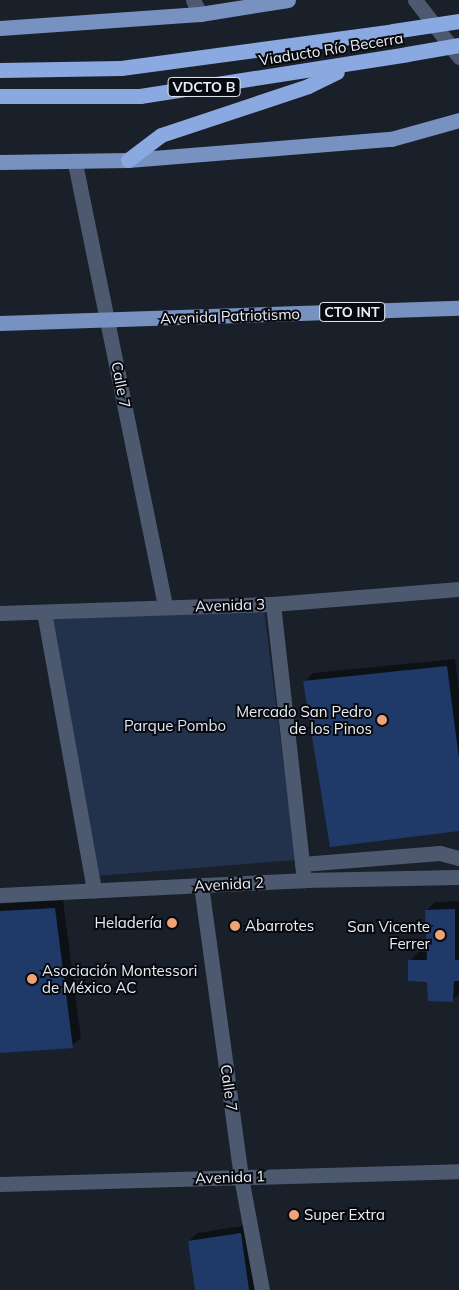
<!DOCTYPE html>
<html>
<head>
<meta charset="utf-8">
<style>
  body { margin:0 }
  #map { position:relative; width:459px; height:1290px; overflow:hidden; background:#1a202a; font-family:Mulish,sans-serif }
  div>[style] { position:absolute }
  .green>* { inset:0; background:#22324c }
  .shadow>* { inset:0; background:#0007 }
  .building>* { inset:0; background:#1f3a69 }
  .minor>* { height:15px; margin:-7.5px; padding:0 7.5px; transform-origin:7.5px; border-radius:7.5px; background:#4c596f }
  .major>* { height:15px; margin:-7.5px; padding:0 7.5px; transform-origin:7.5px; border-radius:7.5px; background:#7792c0 }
  .highway>* { height:15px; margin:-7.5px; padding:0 7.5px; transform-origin:7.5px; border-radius:7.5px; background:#89a9e0 }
  .highway-bridge>* { height:15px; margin:-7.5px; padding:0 7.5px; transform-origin:7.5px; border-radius:7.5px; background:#89a9e0 }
  .dots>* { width:14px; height:14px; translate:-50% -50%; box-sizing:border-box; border:2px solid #07090e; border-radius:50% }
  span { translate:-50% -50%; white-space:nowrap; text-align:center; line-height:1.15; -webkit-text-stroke:4px #07090e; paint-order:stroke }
  .shield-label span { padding:1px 4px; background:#07090e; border:1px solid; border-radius:4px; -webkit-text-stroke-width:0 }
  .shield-label { font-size:14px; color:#e9eef5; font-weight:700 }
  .street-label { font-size:15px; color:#e9eef5 }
  .poi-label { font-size:15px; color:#e9eef5 }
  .right { translate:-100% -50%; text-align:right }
  .left { translate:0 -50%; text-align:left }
  .park-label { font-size:15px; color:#dae3f2 }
</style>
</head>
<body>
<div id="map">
  <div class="green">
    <i style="clip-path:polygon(264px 610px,296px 860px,96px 876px,52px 618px)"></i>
  </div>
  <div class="shadow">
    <i style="clip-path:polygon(455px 659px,459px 690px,459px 830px,304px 682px,313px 673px)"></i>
    <i style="clip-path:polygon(63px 900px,81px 1038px,72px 1046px,0 1052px,0 904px)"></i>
    <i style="clip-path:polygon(459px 901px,459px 994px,452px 1001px,410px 961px,418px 952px,428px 952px,427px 910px,435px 902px)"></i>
    <i style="clip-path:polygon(249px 1225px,259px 1290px,196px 1290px,189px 1241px,197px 1233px)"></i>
  </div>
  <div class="building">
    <i style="clip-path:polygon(447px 666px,459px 759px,459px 831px,330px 847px,303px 681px)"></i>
    <i style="clip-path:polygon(55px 908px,73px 1048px,0 1053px,0 911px)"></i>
    <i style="clip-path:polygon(455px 909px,455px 960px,459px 960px,459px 981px,454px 981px,453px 1002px,428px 1001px,427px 982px,408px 981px,408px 960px,427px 960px,425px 910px)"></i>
    <i style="clip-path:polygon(241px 1233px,249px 1290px,195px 1290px,188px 1241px)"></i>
  </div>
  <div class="minor">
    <i style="left:193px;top:0;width:16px;rotate:63deg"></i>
    <i style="left:415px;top:0;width:72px;rotate:52.3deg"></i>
    <i style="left:75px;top:163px;width:453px;rotate:78.5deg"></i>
    <i style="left:273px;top:604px;width:278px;rotate:83.6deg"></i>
    <i style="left:44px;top:612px;width:283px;rotate:79.8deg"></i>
    <i style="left:0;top:613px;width:273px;rotate:-1.9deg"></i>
    <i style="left:273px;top:604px;width:187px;rotate:-4.6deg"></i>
    <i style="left:302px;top:864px;width:138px;rotate:-4.6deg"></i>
    <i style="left:440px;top:853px;width:20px;rotate:15deg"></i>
    <i style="left:201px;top:885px;width:295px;rotate:82.2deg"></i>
    <i style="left:241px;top:1177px;width:115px;rotate:79.5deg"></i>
    <i style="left:0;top:895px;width:304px;rotate:-2.8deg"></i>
    <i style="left:304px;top:880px;width:155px;rotate:-1.1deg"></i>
    <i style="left:0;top:1184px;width:459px;rotate:-1.6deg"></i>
  </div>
  <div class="major">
    <i style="left:0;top:28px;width:200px;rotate:-4deg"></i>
    <i style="left:200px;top:14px;width:89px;rotate:-9deg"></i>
    <i style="left:0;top:162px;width:128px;rotate:-0.9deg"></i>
    <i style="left:128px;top:160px;width:264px;rotate:-4.6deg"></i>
    <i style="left:391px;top:139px;width:71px;rotate:-15.6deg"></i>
    <i style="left:0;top:323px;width:459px;rotate:-1.9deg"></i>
  </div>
  <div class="highway">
    <i style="left:0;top:70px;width:121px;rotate:-0.9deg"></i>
    <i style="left:121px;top:68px;width:275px;rotate:-7.7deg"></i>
    <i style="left:0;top:96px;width:140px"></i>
    <i style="left:140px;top:96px;width:270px;rotate:-8.9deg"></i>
    <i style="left:128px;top:160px;width:41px;rotate:-37.1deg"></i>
    <i style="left:161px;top:135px;width:155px;rotate:-18.4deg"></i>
    <i style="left:308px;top:86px;width:32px;rotate:-26deg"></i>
  </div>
  <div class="highway-bridge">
    <i style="left:393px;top:31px;width:67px;rotate:-8.6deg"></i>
    <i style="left:407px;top:54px;width:53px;rotate:-9.8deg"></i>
  </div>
  <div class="dots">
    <i style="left:382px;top:720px;background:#efa377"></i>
    <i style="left:172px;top:923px;background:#efa377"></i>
    <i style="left:235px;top:926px;background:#efa377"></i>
    <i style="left:440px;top:935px;background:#efa377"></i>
    <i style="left:32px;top:979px;background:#efa377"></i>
    <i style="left:294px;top:1215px;background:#efa377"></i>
  </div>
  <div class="shield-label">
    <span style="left:204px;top:87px">VDCTO B</span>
    <span style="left:352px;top:312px">CTO INT</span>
  </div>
  <div class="street-label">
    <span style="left:331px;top:49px;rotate:-9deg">Viaducto Río Becerra</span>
    <span style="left:230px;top:316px;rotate:-2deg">Avenida Patriotismo</span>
    <span style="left:121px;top:385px;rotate:79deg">Calle 7</span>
    <span style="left:230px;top:605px;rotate:-2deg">Avenida 3</span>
    <span style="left:229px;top:884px;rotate:-3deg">Avenida 2</span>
    <span style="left:229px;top:1088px;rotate:82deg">Calle 7</span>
    <span style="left:230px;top:1177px;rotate:-2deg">Avenida 1</span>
  </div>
  <div class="poi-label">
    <span class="right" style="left:372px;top:720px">Mercado San Pedro<br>de los Pinos</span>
    <span class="right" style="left:162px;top:923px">Heladería</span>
    <span class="left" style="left:245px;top:926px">Abarrotes</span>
    <span class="right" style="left:430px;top:935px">San Vicente<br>Ferrer</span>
    <span class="left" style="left:42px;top:979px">Asociación Montessori<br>de México AC</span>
    <span class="left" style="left:304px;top:1215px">Super Extra</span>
  </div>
  <div class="park-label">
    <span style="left:175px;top:726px">Parque Pombo</span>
  </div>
</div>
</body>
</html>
